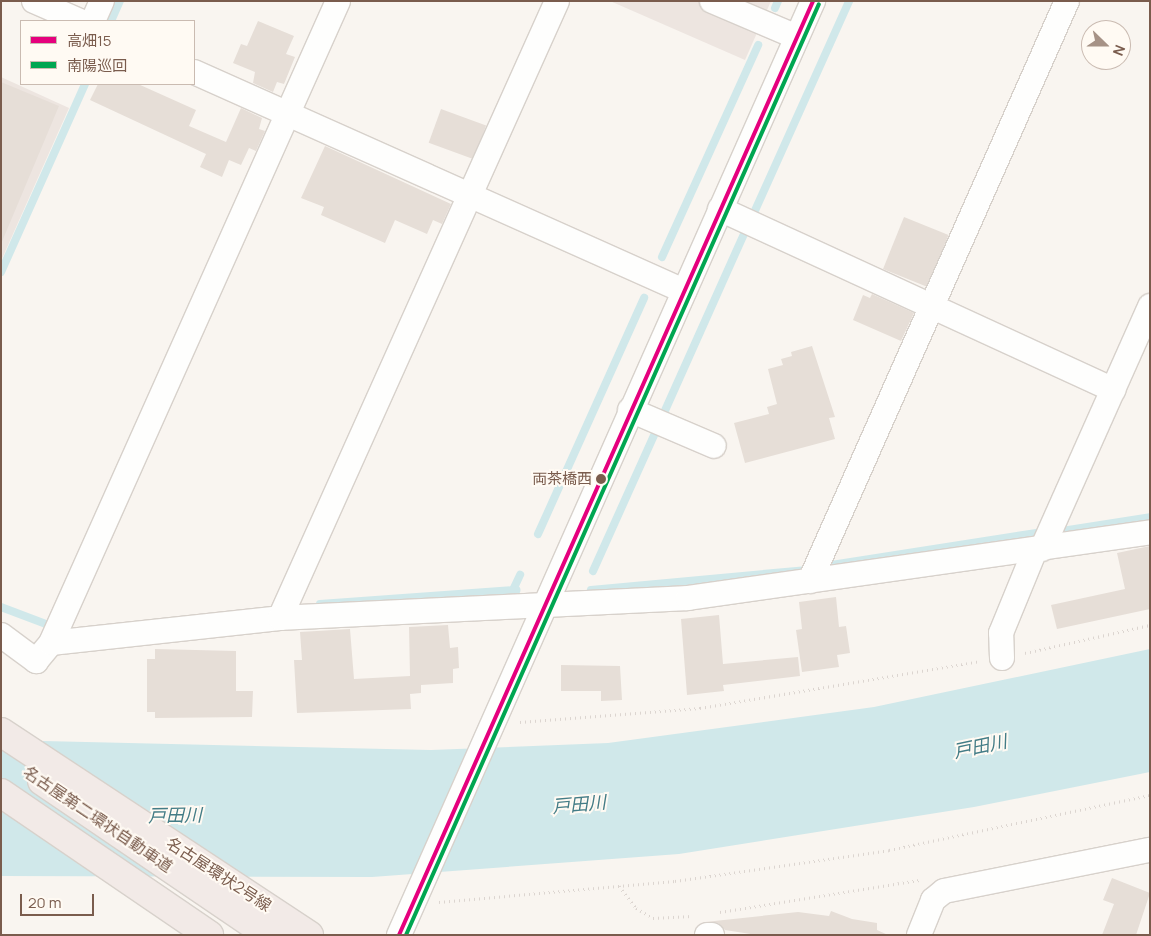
<!DOCTYPE html>
<html>
<head>
<meta charset="utf-8">
<style>
  body { margin:0 }
  #map { position:relative; width:1151px; height:936px; overflow:hidden; background:#f9f5f0; font-family:Manrope,"Noto Sans JP",sans-serif }
  div>[style] { position:absolute }
  .industrial>* { inset:0; background:#ede5e0 }
  .water>* { inset:0; background:#d0e8ea }
  .stream>* { height:8px; margin:-4px; padding:0 4px; transform-origin:4px; border-radius:4px; background:#d0e8ea }
  .building>* { inset:0; background:#e6ded7; transform-origin:0 0 }
  .path>* { height:3px; margin-top:-1.5px; transform-origin:0; background:repeating-linear-gradient(90deg,#dcd5d0 0 1px,transparent 0 5px) }
  .roads { filter:drop-shadow(1px 0 #d7d1cb) drop-shadow(-1px 0 #d7d1cb) drop-shadow(0 1px #d7d1cb) drop-shadow(0 -1px #d7d1cb) }
  .minor>* { height:24px; margin:-12px; padding:0 12px; transform-origin:12px; border-radius:12px; background:#fefefd }
  .highway>* { height:28px; margin:-14px; padding:0 14px; transform-origin:14px; border-radius:14px; background:#f2eae7 }
  .bus-1>* { height:4px; margin:-2px; padding:0 2px; transform-origin:2px; border-radius:2px; background:#e5007d }
  .bus-2>* { height:4px; margin:-2px; padding:0 2px; transform-origin:2px; border-radius:2px; background:#00a651 }
  .dots>* { width:14px; height:14px; translate:-50% -50%; box-sizing:border-box; border:2px solid #fffaf3; border-radius:50% }
  span { translate:-50% -50%; white-space:nowrap; text-align:center; line-height:1.15; -webkit-text-stroke:4px #fffaf3; paint-order:stroke }
  .bus-label { font-size:15px; color:#7a5c4d }
  .right { translate:-100% -50%; text-align:right }
  .street-label { font-size:16px; color:#7a5c4d }
  .water-label { font-size:18px; color:#437c86; font-style:italic }
  .frame { position:absolute; inset:0; border:2px solid #7a5c4d; pointer-events:none }
  .legend { position:absolute; left:20px; top:20px; width:175px; height:65px; box-sizing:border-box; background:#fffaf3; border:1px solid #cabbb1; margin:0; padding:6px 9px; list-style:none; font-size:15px; color:#7a5c4d }
  .legend li { display:flex; align-items:center; gap:10px; height:25px }
  .legend b { width:25px; border:1px solid #cabbb1 }
  .north { position:absolute; left:1081px; top:20px; width:50px; height:50px; box-sizing:border-box; background:#fffaf3; border:1px solid #cabbb1; border-radius:50%; rotate:112deg; font-size:14px; font-weight:700; line-height:20px; text-align:center; color:#7a5c4d }
  .north::after { content:''; display:block; margin:auto; width:18px; height:22px; background:#a69286; clip-path:polygon(50% 0,100% 100%,50% 72%,0 100%) }
  .scale { position:absolute; left:20px; top:894px; width:74px; height:22px; box-sizing:border-box; border:2px solid #7a5c4d; border-top:0; padding-left:6px; font-size:15px; line-height:18px; white-space:nowrap; color:#7a5c4d; -webkit-text-stroke:4px #fffaf3; paint-order:stroke }
</style>
</head>
<body>
<div id="map">
  <div class="industrial">
    <i style="clip-path:polygon(610px 1px,771px 1px,745px 60px)"></i>
    <i style="clip-path:polygon(1px 77px,69px 108px,1px 261px)"></i>
  </div>
  <div class="water">
    <i style="clip-path:polygon(1150px 649px,1150px 772px,974px 807px,679px 854px,372px 877px,1px 876px,1px 740px,431px 750px,608px 743px,874px 707px)"></i>
  </div>
  <div class="stream">
    <i style="left:775px;top:8px;width:8px;rotate:-67deg"></i>
    <i style="left:111px;top:21px;width:22px;rotate:-66deg"></i>
    <i style="left:753px;top:215px;width:235px;rotate:-65.8deg"></i>
    <i style="left:662px;top:257px;width:233px;rotate:-65.6deg"></i>
    <i style="left:1px;top:272px;width:206px;rotate:-65.9deg"></i>
    <i style="left:663px;top:415px;width:201px;rotate:-65.9deg"></i>
    <i style="left:1062px;top:531px;width:89px;rotate:-9deg"></i>
    <i style="left:538px;top:534px;width:259px;rotate:-65.8deg"></i>
    <i style="left:825px;top:566px;width:214px;rotate:-8.9deg"></i>
    <i style="left:593px;top:571px;width:154px;rotate:-65.8deg"></i>
    <i style="left:513px;top:590px;width:17px;rotate:-65deg"></i>
    <i style="left:591px;top:590px;width:215px;rotate:-5.3deg"></i>
    <i style="left:320px;top:604px;width:197px;rotate:-4.1deg"></i>
    <i style="left:1px;top:607px;width:48px;rotate:20.7deg"></i>
  </div>
  <div class="building">
    <i style="clip-path:polygon(258px 21px,294px 36px,286px 54px,295px 57px,284px 84px,277px 82px,273px 92px,253px 83px,255px 72px,233px 63px,241px 44px,247px 46px)"></i>
    <i style="clip-path:polygon(1px 82px,59px 106px,1px 244px)"></i>
    <i style="clip-path:polygon(98px 84px,138px 84px,196px 110px,189px 126px,226px 142px,241px 108px,262px 118px,259px 129px,265px 131px,256px 151px,249px 148px,241px 165px,229px 160px,222px 177px,200px 167px,206px 154px,90px 100px)"></i>
    <i style="left:441px;top:109px;width:48px;height:36px;rotate:20deg"></i>
    <i style="clip-path:polygon(325px 146px,451px 204px,442px 224px,433px 220px,427px 234px,395px 220px,385px 243px,321px 215px,324px 207px,301px 198px)"></i>
    <i style="left:904px;top:217px;width:48px;height:56px;rotate:22deg"></i>
    <i style="clip-path:polygon(872px 294px,914px 313px,901px 341px,853px 320px,863px 295px,870px 298px)"></i>
    <i style="clip-path:polygon(812px 346px,835px 417px,829px 418px,835px 439px,745px 463px,734px 423px,769px 414px,767px 407px,777px 404px,768px 369px,783px 365px,781px 359px,792px 356px,791px 352px)"></i>
    <i style="clip-path:polygon(1150px 546px,1150px 609px,1057px 629px,1051px 605px,1125px 589px,1117px 553px)"></i>
    <i style="clip-path:polygon(836px 597px,839px 627px,846px 626px,850px 653px,837px 655px,839px 667px,802px 672px,796px 630px,802px 629px,799px 602px)"></i>
    <i style="clip-path:polygon(719px 615px,723px 664px,798px 657px,800px 676px,723px 685px,724px 691px,687px 695px,681px 619px)"></i>
    <i style="clip-path:polygon(448px 625px,450px 648px,458px 647px,459px 668px,453px 669px,453px 683px,421px 685px,421px 693px,410px 694px,411px 709px,297px 713px,294px 660px,302px 660px,300px 632px,350px 629px,354px 679px,410px 676px,409px 627px)"></i>
    <i style="clip-path:polygon(155px 649px,236px 651px,236px 691px,253px 691px,252px 717px,155px 718px,155px 712px,147px 712px,147px 659px,155px 659px)"></i>
    <i style="clip-path:polygon(561px 665px,620px 666px,622px 700px,601px 701px,601px 691px,561px 691px)"></i>
    <i style="clip-path:polygon(1112px 878px,1150px 893px,1136px 935px,1102px 935px,1114px 904px,1103px 900px)"></i>
    <i style="clip-path:polygon(831px 911px,852px 919px,877px 923px,877px 930px,888px 935px,757px 935px,725px 930px,718px 923px,705px 922px,798px 912px,829px 916px)"></i>
  </div>
  <div class="path">
    <i style="left:1025px;top:653px;width:128px;rotate:-12.6deg"></i>
    <i style="left:520px;top:722px;width:181px;rotate:-4.4deg"></i>
    <i style="left:700px;top:708px;width:284px;rotate:-9.5deg"></i>
    <i style="left:619px;top:886px;width:28px;rotate:52deg"></i>
    <i style="left:636px;top:908px;width:20px;rotate:30deg"></i>
    <i style="left:653px;top:918px;width:39px;rotate:-3deg"></i>
    <i style="left:439px;top:902px;width:237px;rotate:-5.1deg"></i>
    <i style="left:675px;top:881px;width:216px;rotate:-8.2deg"></i>
    <i style="left:889px;top:850px;width:267px;rotate:-11.9deg"></i>
    <i style="left:720px;top:912px;width:202px;rotate:-9.1deg"></i>
  </div>
  <div class="roads">
    <div class="minor">
      <i style="left:34px;top:1px;width:50px;rotate:23.5deg"></i>
      <i style="left:712px;top:1px;width:92px;rotate:23deg"></i>
      <i style="left:93px;top:21px;width:22px;rotate:-66deg"></i>
      <i style="left:194px;top:72px;width:537px;rotate:24.08deg"></i>
      <i style="left:720px;top:209px;width:433px;rotate:24.7deg"></i>
      <i style="left:630px;top:410px;width:91px;rotate:23.2deg"></i>
      <i style="left:1042px;top:549px;width:266px;rotate:-66deg"></i>
      <i style="left:810px;top:581px;width:634px;rotate:-66.1deg"></i>
      <i style="left:280px;top:618px;width:676px;rotate:-65.82deg"></i>
      <i style="left:1px;top:635px;width:44px;rotate:36.6deg"></i>
      <i style="left:36px;top:661px;width:23px;rotate:-50deg"></i>
      <i style="left:51px;top:643px;width:703px;rotate:-65.91deg"></i>
      <i style="left:51px;top:643px;width:230px;rotate:-6.2deg"></i>
      <i style="left:280px;top:618px;width:408px;rotate:-2.8deg"></i>
      <i style="left:688px;top:598px;width:467px;rotate:-8.1deg"></i>
      <i style="left:1002px;top:658px;width:25px;rotate:-92deg"></i>
      <i style="left:1001px;top:633px;width:90px;rotate:-67.7deg"></i>
      <i style="left:399px;top:935px;width:1022px;rotate:-66.09deg"></i>
      <i style="left:707px;top:935px;width:5px"></i>
      <i style="left:919px;top:935px;width:38px;rotate:-68deg"></i>
      <i style="left:933px;top:900px;width:14px;rotate:-39deg"></i>
      <i style="left:944px;top:891px;width:210px;rotate:-11.3deg"></i>
    </div>
    <div class="highway">
      <i style="left:1px;top:732px;width:369px;rotate:33.4deg"></i>
      <i style="left:42px;top:781px;width:274px;rotate:34.2deg"></i>
      <i style="left:1px;top:793px;width:252px;rotate:34.3deg"></i>
    </div>
  </div>
  <div class="bus-1">
    <i style="left:399px;top:935px;width:1022px;rotate:-66.09deg"></i>
  </div>
  <div class="bus-2">
    <i style="left:406px;top:935px;width:1018px;rotate:-66.08deg"></i>
  </div>
  <div class="dots">
    <i style="left:601px;top:479px;background:#7a5c4d"></i>
  </div>
  <div class="bus-label">
    <span class="right" style="left:592px;top:479px">両茶橋西</span>
  </div>
  <div class="street-label">
    <span style="left:98px;top:819px;rotate:34deg">名古屋第二環状自動車道</span>
    <span style="left:219px;top:874px;rotate:33deg">名古屋環状2号線</span>
  </div>
  <div class="water-label">
    <span style="left:980px;top:746px;rotate:-12deg">戸田川</span>
    <span style="left:579px;top:804px;rotate:-5deg">戸田川</span>
    <span style="left:175px;top:815px;rotate:-1deg">戸田川</span>
  </div>
  <div class="frame"></div>
  <ul class="legend">
  <li><b style="height:6px;background:#e5007d"></b>高畑15</li>
  <li><b style="height:6px;background:#00a651"></b>南陽巡回</li>
  </ul>
  <div class="north">N</div>
  <div class="scale">20 m</div>
</div>
</body>
</html>
